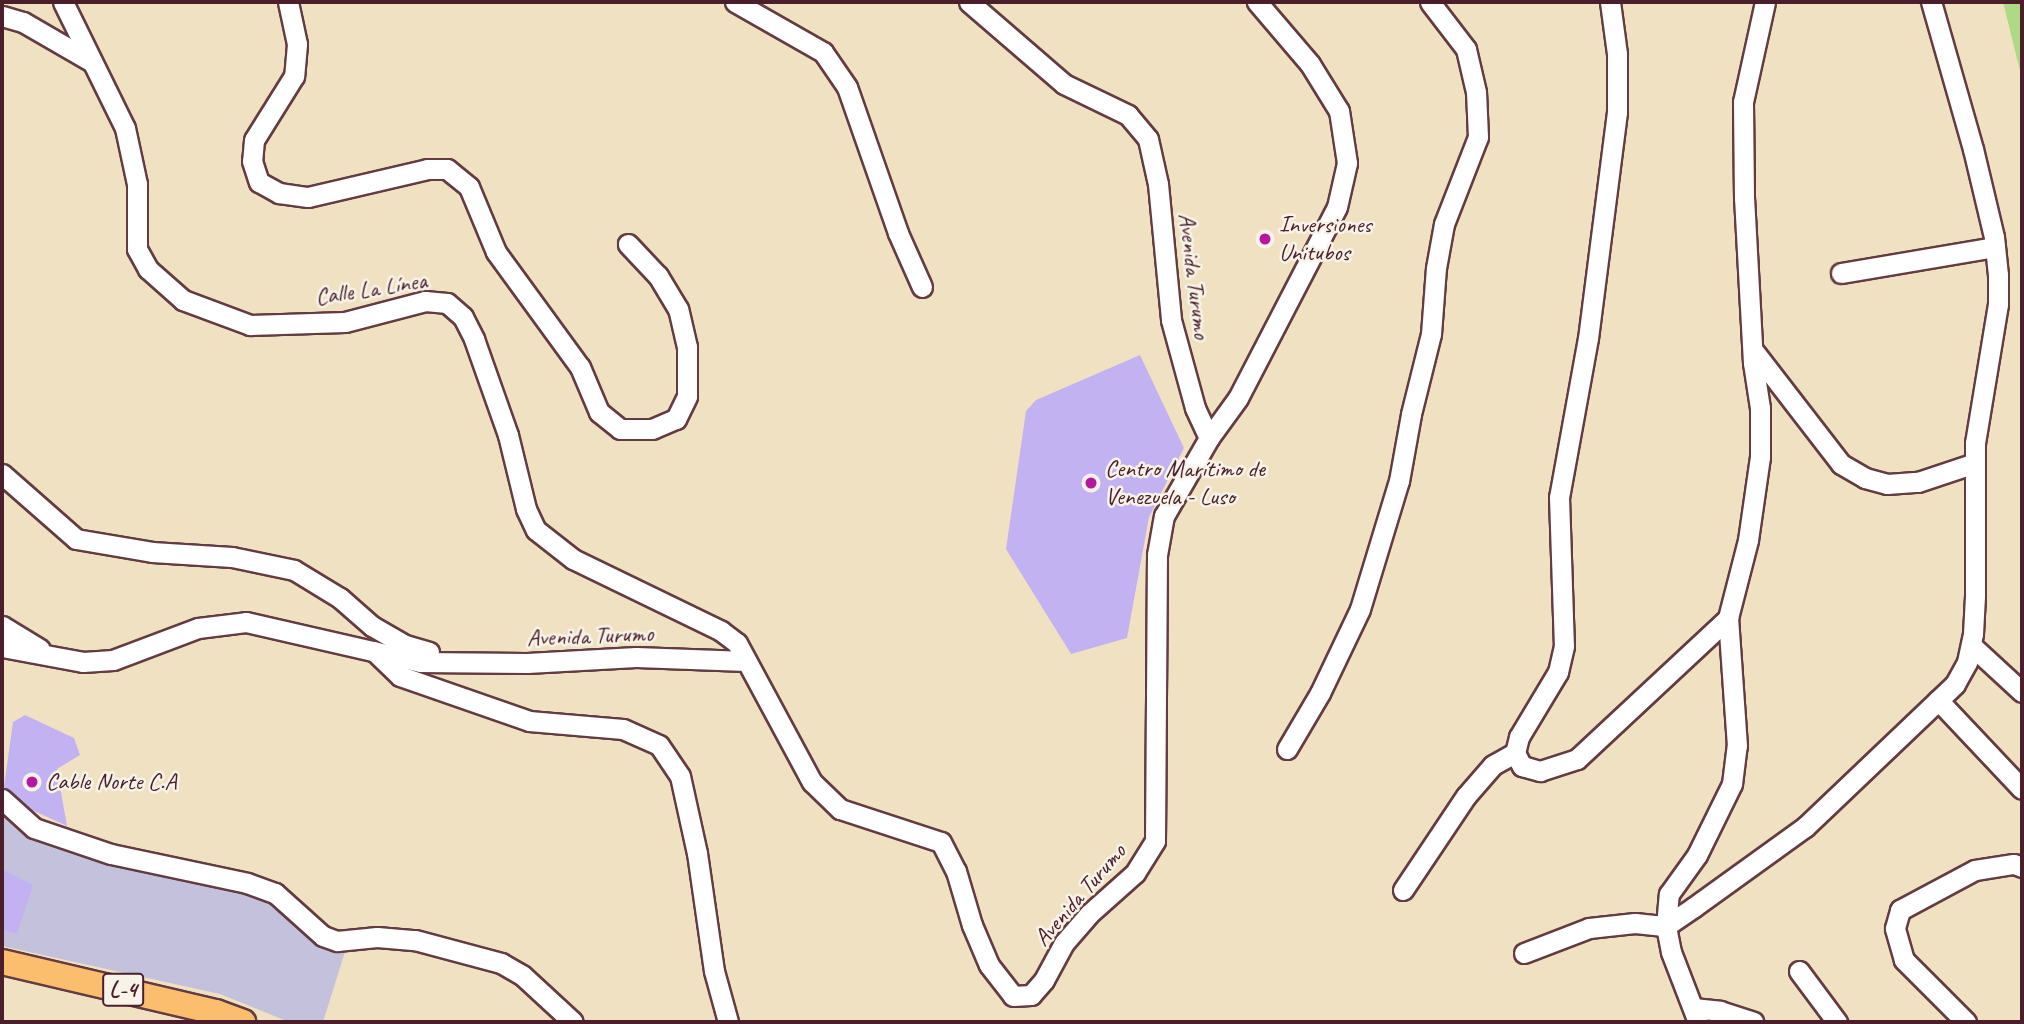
<!DOCTYPE html>
<html>
<head>
<meta charset="utf-8">
<style>
  body { margin:0 }
  #map { position:relative; width:2024px; height:1024px; overflow:hidden; background:#f1e1c3; font-family:Caveat,sans-serif }
  div>[style] { position:absolute }
  .industrial>* { inset:0; background:#c3c1db }
  .green>* { inset:0; background:#afda85 }
  .building>* { inset:0; background:#c3b2f1 }
  .roads { filter:drop-shadow(2px 0 #633c42) drop-shadow(-2px 0 #633c42) drop-shadow(0 2px #633c42) drop-shadow(0 -2px #633c42) }
  .minor>* { height:19px; margin:-9.5px; padding:0 9.5px; transform-origin:9.5px; border-radius:9.5px; background:#fff }
  .major>* { height:24px; margin:-12px; padding:0 12px; transform-origin:12px; border-radius:12px; background:#fbbd6e }
  .dots>* { width:19px; height:19px; translate:-50% -50%; box-sizing:border-box; border:4px solid #f7f3e8; border-radius:50% }
  span { translate:-50% -50%; white-space:nowrap; text-align:center; line-height:1.15; -webkit-text-stroke:5px #f7f3e8; paint-order:stroke }
  .shield-label span { padding:2px 5px; background:#f7f3e8; border:2px solid; border-radius:5px; -webkit-text-stroke-width:0 }
  .shield-label { font-size:23px; color:#4a1f2b; font-weight:700 }
  .poi-label { font-size:24px; color:#4a1f2b }
  .left { translate:0 -50%; text-align:left }
  .street-label { font-size:24px; color:#4a1f2b }
  .frame { position:absolute; inset:0; border:4px solid #4a1f2b; pointer-events:none }
</style>
</head>
<body>
<div id="map">
  <div class="industrial">
    <i style="clip-path:polygon(2px 801px,31px 825px,231px 877px,302px 921px,349px 939px,323px 1022px,289px 1022px,220px 994px,2px 946px)"></i>
  </div>
  <div class="green">
    <i style="clip-path:polygon(2003px 2px,2022px 2px,2022px 79px)"></i>
  </div>
  <div class="building">
    <i style="clip-path:polygon(1140px 355px,1184px 448px,1149px 517px,1127px 638px,1071px 654px,1006px 549px,1026px 411px,1036px 400px)"></i>
    <i style="clip-path:polygon(25px 715px,74px 738px,80px 755px,57px 769px,67px 826px,32px 810px,4px 787px,13px 722px)"></i>
    <i style="clip-path:polygon(2px 869px,33px 885px,17px 934px,2px 930px)"></i>
  </div>
  <div class="roads">
    <div class="minor">
      <i style="left:63px;top:2px;width:140px;rotate:63.8deg"></i>
      <i style="left:125px;top:128px;width:57px;rotate:77.9deg"></i>
      <i style="left:137px;top:184px;width:65px;rotate:90deg"></i>
      <i style="left:137px;top:249px;width:23px;rotate:61deg"></i>
      <i style="left:148px;top:269px;width:47px;rotate:41.5deg"></i>
      <i style="left:183px;top:300px;width:72px;rotate:20.5deg"></i>
      <i style="left:250px;top:325px;width:95px;rotate:-1.8deg"></i>
      <i style="left:345px;top:322px;width:83px;rotate:-14.7deg"></i>
      <i style="left:425px;top:301px;width:22px;rotate:5deg"></i>
      <i style="left:447px;top:303px;width:21px;rotate:41deg"></i>
      <i style="left:463px;top:317px;width:25px;rotate:63deg"></i>
      <i style="left:474px;top:339px;width:102px;rotate:70.5deg"></i>
      <i style="left:508px;top:435px;width:76px;rotate:76.3deg"></i>
      <i style="left:526px;top:509px;width:23px;rotate:65deg"></i>
      <i style="left:536px;top:530px;width:47px;rotate:38.1deg"></i>
      <i style="left:573px;top:559px;width:165px;rotate:25.9deg"></i>
      <i style="left:721px;top:631px;width:20px;rotate:37deg"></i>
      <i style="left:737px;top:643px;width:158px;rotate:61.7deg"></i>
      <i style="left:812px;top:782px;width:39px;rotate:44deg"></i>
      <i style="left:840px;top:809px;width:106px;rotate:18.1deg"></i>
      <i style="left:941px;top:842px;width:33px;rotate:63deg"></i>
      <i style="left:956px;top:871px;width:56px;rotate:73.5deg"></i>
      <i style="left:972px;top:925px;width:43px;rotate:67deg"></i>
      <i style="left:989px;top:965px;width:39px;rotate:52deg"></i>
      <i style="left:1013px;top:996px;width:18px;rotate:-3deg"></i>
      <i style="left:1031px;top:995px;width:20px;rotate:-49deg"></i>
      <i style="left:1044px;top:980px;width:42px;rotate:-61.6deg"></i>
      <i style="left:1064px;top:943px;width:38px;rotate:-49deg"></i>
      <i style="left:1089px;top:914px;width:62px;rotate:-41.7deg"></i>
      <i style="left:1135px;top:873px;width:38px;rotate:-58deg"></i>
      <i style="left:1155px;top:841px;width:286px;rotate:-89.6deg"></i>
      <i style="left:1157px;top:555px;width:40px;rotate:-80deg"></i>
      <i style="left:1164px;top:516px;width:90px;rotate:-60deg"></i>
      <i style="left:1209px;top:438px;width:49px;rotate:-54.1deg"></i>
      <i style="left:1238px;top:398px;width:215px;rotate:-62.6deg"></i>
      <i style="left:1337px;top:207px;width:45px;rotate:-77.2deg"></i>
      <i style="left:1347px;top:163px;width:53px;rotate:-98.7deg"></i>
      <i style="left:1339px;top:111px;width:55px;rotate:-121.7deg"></i>
      <i style="left:1310px;top:64px;width:82px;rotate:-130.5deg"></i>
      <i style="left:288px;top:2px;width:43px;rotate:77.9deg"></i>
      <i style="left:297px;top:44px;width:32px;rotate:95deg"></i>
      <i style="left:294px;top:76px;width:75px;rotate:122deg"></i>
      <i style="left:254px;top:140px;width:21px;rotate:95deg"></i>
      <i style="left:252px;top:161px;width:22px;rotate:72deg"></i>
      <i style="left:259px;top:182px;width:23px;rotate:29deg"></i>
      <i style="left:279px;top:193px;width:29px;rotate:8deg"></i>
      <i style="left:308px;top:197px;width:122px;rotate:-13.2deg"></i>
      <i style="left:427px;top:169px;width:20px"></i>
      <i style="left:447px;top:169px;width:28px;rotate:39deg"></i>
      <i style="left:469px;top:187px;width:70px;rotate:67.4deg"></i>
      <i style="left:496px;top:252px;width:142px;rotate:53.9deg"></i>
      <i style="left:580px;top:367px;width:49px;rotate:67.1deg"></i>
      <i style="left:599px;top:412px;width:27px;rotate:39deg"></i>
      <i style="left:620px;top:429px;width:32px"></i>
      <i style="left:652px;top:429px;width:26px;rotate:-23deg"></i>
      <i style="left:676px;top:419px;width:25px;rotate:-64deg"></i>
      <i style="left:687px;top:396px;width:49px;rotate:-90deg"></i>
      <i style="left:687px;top:347px;width:39px;rotate:-103deg"></i>
      <i style="left:678px;top:309px;width:39px;rotate:-121deg"></i>
      <i style="left:658px;top:276px;width:44px;rotate:-133.2deg"></i>
      <i style="left:735px;top:2px;width:101px;rotate:29.6deg"></i>
      <i style="left:823px;top:52px;width:42px;rotate:55.6deg"></i>
      <i style="left:847px;top:87px;width:155px;rotate:70.7deg"></i>
      <i style="left:898px;top:233px;width:59px;rotate:66deg"></i>
      <i style="left:969px;top:2px;width:125px;rotate:40.8deg"></i>
      <i style="left:1064px;top:84px;width:71px;rotate:25.8deg"></i>
      <i style="left:1128px;top:115px;width:31px;rotate:50deg"></i>
      <i style="left:1148px;top:139px;width:46px;rotate:77.5deg"></i>
      <i style="left:1158px;top:184px;width:137px;rotate:84.5deg"></i>
      <i style="left:1171px;top:320px;width:91px;rotate:74.7deg"></i>
      <i style="left:1195px;top:408px;width:33px;rotate:65deg"></i>
      <i style="left:1610px;top:2px;width:52px;rotate:82.3deg"></i>
      <i style="left:1617px;top:54px;width:58px;rotate:90deg"></i>
      <i style="left:1617px;top:112px;width:228px;rotate:97.3deg"></i>
      <i style="left:1588px;top:338px;width:162px;rotate:100.3deg"></i>
      <i style="left:1559px;top:497px;width:149px;rotate:88.1deg"></i>
      <i style="left:1564px;top:646px;width:27px;rotate:103deg"></i>
      <i style="left:1558px;top:672px;width:76px;rotate:121deg"></i>
      <i style="left:1519px;top:737px;width:16px;rotate:104deg"></i>
      <i style="left:1515px;top:753px;width:15px;rotate:62deg"></i>
      <i style="left:1522px;top:766px;width:19px;rotate:16deg"></i>
      <i style="left:1540px;top:771px;width:39px;rotate:-18deg"></i>
      <i style="left:1577px;top:759px;width:207px;rotate:-43deg"></i>
      <i style="left:2px;top:16px;width:22px;rotate:16deg"></i>
      <i style="left:23px;top:22px;width:80px;rotate:30.1deg"></i>
      <i style="left:1841px;top:273px;width:156px;rotate:-9.6deg"></i>
      <i style="left:1753px;top:350px;width:144px;rotate:52.3deg"></i>
      <i style="left:1841px;top:464px;width:28px;rotate:30deg"></i>
      <i style="left:1865px;top:478px;width:23px;rotate:15deg"></i>
      <i style="left:1887px;top:484px;width:31px;rotate:-4deg"></i>
      <i style="left:1918px;top:482px;width:60px;rotate:-18.4deg"></i>
      <i style="left:2px;top:474px;width:98px;rotate:41.3deg"></i>
      <i style="left:76px;top:539px;width:77px;rotate:9.7deg"></i>
      <i style="left:152px;top:552px;width:80px;rotate:3.6deg"></i>
      <i style="left:232px;top:557px;width:63px;rotate:11.8deg"></i>
      <i style="left:294px;top:570px;width:54px;rotate:31.3deg"></i>
      <i style="left:340px;top:598px;width:43px;rotate:41.2deg"></i>
      <i style="left:372px;top:626px;width:38px;rotate:30deg"></i>
      <i style="left:405px;top:645px;width:25px;rotate:16deg"></i>
      <i style="left:2px;top:626px;width:44px;rotate:31.2deg"></i>
      <i style="left:1971px;top:645px;width:69px;rotate:42.7deg"></i>
      <i style="left:2px;top:647px;width:82px;rotate:10.5deg"></i>
      <i style="left:83px;top:662px;width:30px;rotate:-4deg"></i>
      <i style="left:113px;top:660px;width:91px;rotate:-20.6deg"></i>
      <i style="left:198px;top:628px;width:48px;rotate:-7.1deg"></i>
      <i style="left:246px;top:622px;width:179px;rotate:12.9deg"></i>
      <i style="left:420px;top:662px;width:107px;rotate:0.5deg"></i>
      <i style="left:527px;top:663px;width:109px;rotate:-3.2deg"></i>
      <i style="left:636px;top:657px;width:110px;rotate:2.1deg"></i>
      <i style="left:374px;top:651px;width:36px;rotate:44deg"></i>
      <i style="left:400px;top:676px;width:137px;rotate:19.2deg"></i>
      <i style="left:529px;top:721px;width:94px;rotate:4.9deg"></i>
      <i style="left:623px;top:729px;width:39px;rotate:24deg"></i>
      <i style="left:659px;top:745px;width:37px;rotate:56deg"></i>
      <i style="left:680px;top:776px;width:79px;rotate:77.6deg"></i>
      <i style="left:697px;top:853px;width:119px;rotate:81.8deg"></i>
      <i style="left:714px;top:971px;width:53px;rotate:74.6deg"></i>
      <i style="left:1938px;top:700px;width:122px;rotate:46.7deg"></i>
      <i style="left:1287px;top:749px;width:65px;rotate:-59.5deg"></i>
      <i style="left:1320px;top:693px;width:93px;rotate:-64.5deg"></i>
      <i style="left:1360px;top:609px;width:134px;rotate:-73.1deg"></i>
      <i style="left:1399px;top:481px;width:68px;rotate:-79.8deg"></i>
      <i style="left:1411px;top:414px;width:82px;rotate:-76deg"></i>
      <i style="left:1431px;top:334px;width:66px;rotate:-85.7deg"></i>
      <i style="left:1436px;top:268px;width:45px;rotate:-79.7deg"></i>
      <i style="left:1444px;top:224px;width:93px;rotate:-68.7deg"></i>
      <i style="left:1478px;top:137px;width:45px;rotate:-92.5deg"></i>
      <i style="left:1476px;top:92px;width:44px;rotate:-103.1deg"></i>
      <i style="left:1466px;top:49px;width:59px;rotate:-127.5deg"></i>
      <i style="left:2px;top:799px;width:43px;rotate:42.2deg"></i>
      <i style="left:34px;top:828px;width:81px;rotate:18.7deg"></i>
      <i style="left:111px;top:854px;width:139px;rotate:12deg"></i>
      <i style="left:247px;top:883px;width:30px;rotate:20deg"></i>
      <i style="left:275px;top:893px;width:64px;rotate:41.9deg"></i>
      <i style="left:323px;top:936px;width:15px;rotate:20deg"></i>
      <i style="left:337px;top:941px;width:40px;rotate:-5.7deg"></i>
      <i style="left:377px;top:937px;width:38px;rotate:5deg"></i>
      <i style="left:415px;top:940px;width:89px;rotate:15deg"></i>
      <i style="left:501px;top:963px;width:24px;rotate:30deg"></i>
      <i style="left:522px;top:975px;width:69px;rotate:42.7deg"></i>
      <i style="left:1403px;top:890px;width:113px;rotate:-56.2deg"></i>
      <i style="left:1466px;top:796px;width:41px;rotate:-48.9deg"></i>
      <i style="left:1493px;top:765px;width:25px;rotate:-29deg"></i>
      <i style="left:1524px;top:953px;width:70px;rotate:-21deg"></i>
      <i style="left:1589px;top:928px;width:46px;rotate:-6.2deg"></i>
      <i style="left:1635px;top:923px;width:31px;rotate:6deg"></i>
      <i style="left:1666px;top:926px;width:34px;rotate:-34deg"></i>
      <i style="left:1694px;top:907px;width:137px;rotate:-35.8deg"></i>
      <i style="left:1805px;top:827px;width:207px;rotate:-43.6deg"></i>
      <i style="left:1955px;top:684px;width:25px;rotate:-61deg"></i>
      <i style="left:1967px;top:662px;width:29px;rotate:-78deg"></i>
      <i style="left:1973px;top:634px;width:38px;rotate:-87deg"></i>
      <i style="left:1975px;top:596px;width:153px;rotate:-90deg"></i>
      <i style="left:1975px;top:443px;width:141px;rotate:-80.6deg"></i>
      <i style="left:1998px;top:304px;width:29px;rotate:-90deg"></i>
      <i style="left:1998px;top:275px;width:38px;rotate:-96deg"></i>
      <i style="left:1994px;top:237px;width:90px;rotate:-103.4deg"></i>
      <i style="left:1973px;top:149px;width:153px;rotate:-105.9deg"></i>
      <i style="left:1799px;top:971px;width:64px;rotate:53.3deg"></i>
      <i style="left:1693px;top:1008px;width:27px;rotate:6deg"></i>
      <i style="left:1720px;top:1011px;width:35px;rotate:18deg"></i>
      <i style="left:1698px;top:1022px;width:75px;rotate:-111.1deg"></i>
      <i style="left:1671px;top:952px;width:26px;rotate:-101deg"></i>
      <i style="left:1666px;top:926px;width:32px;rotate:-85deg"></i>
      <i style="left:1669px;top:894px;width:48px;rotate:-54.3deg"></i>
      <i style="left:1697px;top:855px;width:79px;rotate:-63.8deg"></i>
      <i style="left:1732px;top:784px;width:38px;rotate:-83deg"></i>
      <i style="left:1737px;top:746px;width:128px;rotate:-94deg"></i>
      <i style="left:1728px;top:618px;width:81px;rotate:-75.6deg"></i>
      <i style="left:1748px;top:540px;width:84px;rotate:-81.8deg"></i>
      <i style="left:1760px;top:457px;width:49px;rotate:-90deg"></i>
      <i style="left:1760px;top:408px;width:46px;rotate:-98.8deg"></i>
      <i style="left:1753px;top:363px;width:165px;rotate:-93.1deg"></i>
      <i style="left:1744px;top:198px;width:96px;rotate:-90.6deg"></i>
      <i style="left:1743px;top:102px;width:102px;rotate:-77.6deg"></i>
      <i style="left:1966px;top:1022px;width:88px;rotate:-135deg"></i>
      <i style="left:1904px;top:960px;width:33px;rotate:-106deg"></i>
      <i style="left:1895px;top:928px;width:19px;rotate:-74deg"></i>
      <i style="left:1900px;top:910px;width:85px;rotate:-28.1deg"></i>
      <i style="left:1975px;top:870px;width:39px;rotate:-9deg"></i>
      <i style="left:2014px;top:864px;width:9px;rotate:21deg"></i>
    </div>
    <div class="major">
      <i style="left:2px;top:962px;width:220px;rotate:13.2deg"></i>
      <i style="left:216px;top:1012px;width:29px;rotate:20deg"></i>
    </div>
  </div>
  <div class="dots">
    <i style="left:1265px;top:239px;background:#b5179e"></i>
    <i style="left:1091px;top:483px;background:#b5179e"></i>
    <i style="left:32px;top:782px;background:#b5179e"></i>
  </div>
  <div class="shield-label">
    <span style="left:123px;top:990px">L-4</span>
  </div>
  <div class="poi-label">
    <span class="left" style="left:1279px;top:239px">Inversiones<br>Unitubos</span>
    <span class="left" style="left:1105px;top:483px">Centro Marítimo de<br>Venezuela - Luso</span>
    <span class="left" style="left:46px;top:782px">Cable Norte C.A</span>
  </div>
  <div class="street-label">
    <span style="left:1194px;top:276px;rotate:83deg">Avenida Turumo</span>
    <span style="left:371px;top:289px;rotate:-9deg">Calle La Línea</span>
    <span style="left:590px;top:636px;rotate:-2deg">Avenida Turumo</span>
    <span style="left:1080px;top:895px;rotate:-49deg">Avenida Turumo</span>
  </div>
  <div class="frame"></div>
</div>
</body>
</html>
